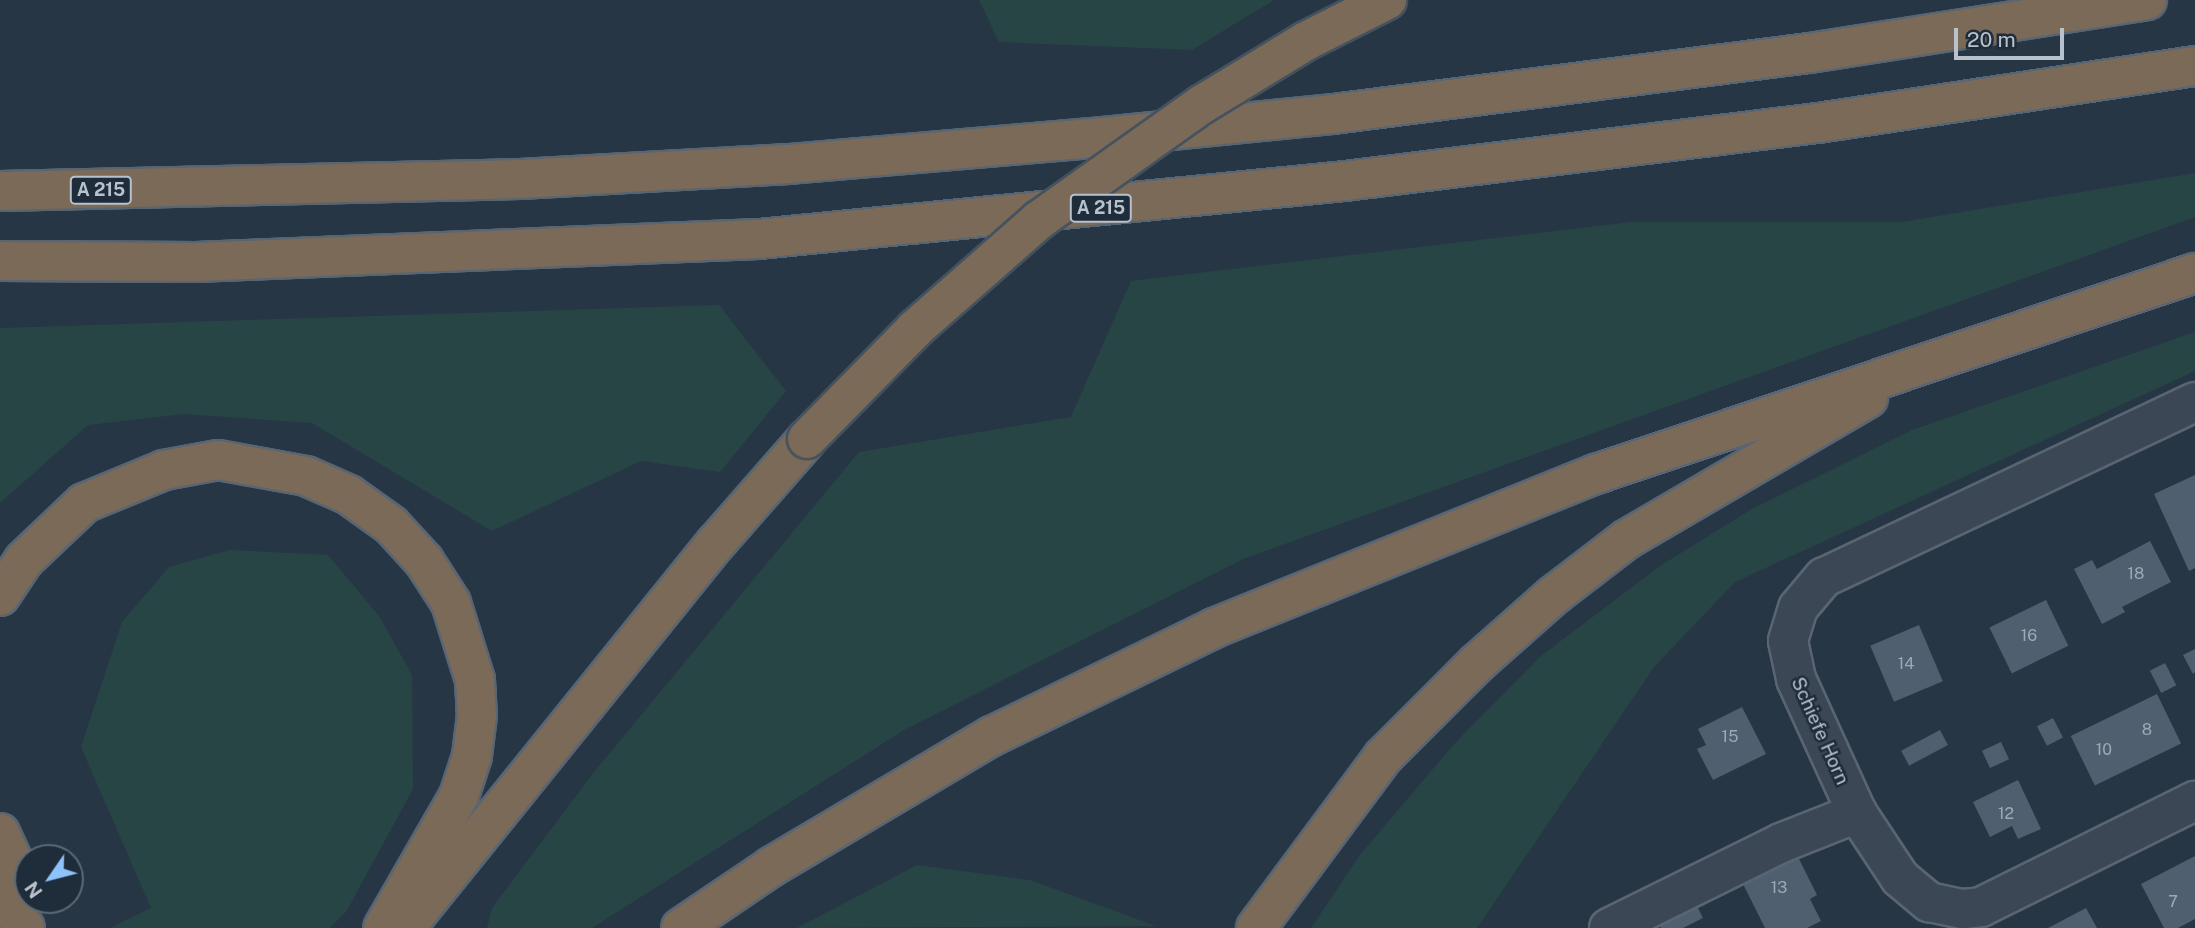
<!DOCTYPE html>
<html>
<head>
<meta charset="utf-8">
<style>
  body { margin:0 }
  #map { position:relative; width:2195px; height:928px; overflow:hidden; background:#263645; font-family:"Public Sans",sans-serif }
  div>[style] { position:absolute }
  .green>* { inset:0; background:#284546 }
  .building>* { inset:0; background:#4f5f70; transform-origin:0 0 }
  .roads { filter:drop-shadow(2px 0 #596572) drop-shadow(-2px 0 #596572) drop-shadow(0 2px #596572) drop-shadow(0 -2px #596572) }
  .minor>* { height:38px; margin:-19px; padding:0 19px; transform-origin:19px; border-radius:19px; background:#3b4754 }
  .highway>* { height:38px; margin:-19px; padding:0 19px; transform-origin:19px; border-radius:19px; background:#7b6a57 }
  .bridges { filter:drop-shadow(2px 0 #45525f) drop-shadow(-2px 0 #45525f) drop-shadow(0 2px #45525f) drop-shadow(0 -2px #45525f) }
  .highway-bridge>* { height:38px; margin:-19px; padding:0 19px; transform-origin:19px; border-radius:19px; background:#7b6a57 }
  span { translate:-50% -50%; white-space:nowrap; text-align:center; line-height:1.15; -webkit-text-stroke:5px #1f2c3a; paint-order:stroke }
  .number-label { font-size:16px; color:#9ea9b6 }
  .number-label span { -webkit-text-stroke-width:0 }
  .shield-label span { padding:2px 5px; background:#1f2c3a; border:2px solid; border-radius:5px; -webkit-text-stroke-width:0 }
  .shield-label { font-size:18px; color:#b8c2ce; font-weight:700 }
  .street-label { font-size:19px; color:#b8c2ce }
  .north { position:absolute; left:14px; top:844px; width:70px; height:70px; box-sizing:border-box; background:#1f2c3a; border:2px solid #5c6875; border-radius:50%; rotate:235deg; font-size:19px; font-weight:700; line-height:28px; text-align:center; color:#b8c2ce }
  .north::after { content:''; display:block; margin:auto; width:24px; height:32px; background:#8ec2fd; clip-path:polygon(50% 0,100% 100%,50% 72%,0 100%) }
  .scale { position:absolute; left:1954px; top:28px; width:110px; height:32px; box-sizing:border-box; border:4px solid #b8c2ce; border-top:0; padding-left:9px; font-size:21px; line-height:24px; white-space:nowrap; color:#b8c2ce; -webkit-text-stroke:5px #1f2c3a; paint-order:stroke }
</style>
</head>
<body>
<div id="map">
  <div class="green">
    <i style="clip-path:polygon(979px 0,1274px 0,1192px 50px,999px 42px)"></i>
    <i style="clip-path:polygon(2195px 173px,2195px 217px,1243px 559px,904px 730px,592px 928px,487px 928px,492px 908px,594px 772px,859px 452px,1071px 417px,1131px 281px,1631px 222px,1902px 222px)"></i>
    <i style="clip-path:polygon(719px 305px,786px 391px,720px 472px,641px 461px,492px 531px,312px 423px,184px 414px,88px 425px,0 503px,0 328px)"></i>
    <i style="clip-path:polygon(2195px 332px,2195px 371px,1735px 582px,1654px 667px,1477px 928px,1311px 928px,1360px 855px,1455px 743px,1541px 656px,1660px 566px,1752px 509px,1912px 430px)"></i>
    <i style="clip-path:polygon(230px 550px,328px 555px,379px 616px,412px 675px,413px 789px,346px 912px,330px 928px,110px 928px,151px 908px,81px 747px,122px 622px,169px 567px)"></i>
    <i style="clip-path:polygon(917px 865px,1030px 880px,1156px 926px,797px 928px)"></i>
  </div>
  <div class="building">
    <i style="clip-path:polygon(2195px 475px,2195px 568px,2189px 571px,2154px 494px)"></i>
    <i style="clip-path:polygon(2150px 541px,2171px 582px,2122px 607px,2125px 612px,2102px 624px,2074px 569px,2092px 560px,2097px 569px)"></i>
    <i style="left:2046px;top:600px;width:51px;height:63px;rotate:64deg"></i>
    <i style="left:1919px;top:625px;width:61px;height:53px;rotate:67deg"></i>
    <i style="clip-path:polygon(2195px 649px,2195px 672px,2193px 674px,2183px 655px)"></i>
    <i style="left:2165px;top:663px;width:25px;height:17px;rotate:63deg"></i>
    <i style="left:2157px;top:694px;width:55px;height:96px;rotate:64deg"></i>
    <i style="clip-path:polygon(1742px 707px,1766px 754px,1713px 780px,1697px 749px,1706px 745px,1698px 729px)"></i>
    <i style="left:2053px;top:718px;width:22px;height:18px;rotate:63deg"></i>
    <i style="left:1940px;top:730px;width:17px;height:44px;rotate:62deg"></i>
    <i style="left:2001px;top:742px;width:19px;height:21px;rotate:65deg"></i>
    <i style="clip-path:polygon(2018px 780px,2041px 829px,2018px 839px,2012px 826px,1990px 837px,1973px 802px)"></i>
    <i style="clip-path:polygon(1796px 853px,1817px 895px,1810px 899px,1821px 921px,1807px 928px,1765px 928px,1741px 880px)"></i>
    <i style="clip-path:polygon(2195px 856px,2195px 919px,2178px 928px,2164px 928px,2141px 884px)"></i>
    <i style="clip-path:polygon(1693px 898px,1703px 918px,1683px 928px,1661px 928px,1655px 917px)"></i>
    <i style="clip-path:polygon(2086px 908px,2097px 928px,2048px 928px)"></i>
  </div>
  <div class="roads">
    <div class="minor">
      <i style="left:2195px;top:402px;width:410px;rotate:154.7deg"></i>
      <i style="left:1824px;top:577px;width:40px;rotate:130deg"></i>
      <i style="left:1798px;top:608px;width:34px;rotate:107deg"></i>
      <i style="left:1788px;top:641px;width:39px;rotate:78deg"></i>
      <i style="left:1796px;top:679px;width:147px;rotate:65.5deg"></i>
      <i style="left:1857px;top:813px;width:78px;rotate:56.5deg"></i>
      <i style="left:1900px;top:878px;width:38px;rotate:40deg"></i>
      <i style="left:1929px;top:902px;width:35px;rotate:12deg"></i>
      <i style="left:1963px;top:909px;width:18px;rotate:-6deg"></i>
      <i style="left:1981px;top:907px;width:239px;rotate:-26.4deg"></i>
      <i style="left:1609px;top:928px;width:192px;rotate:-26.3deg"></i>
      <i style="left:1781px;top:843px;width:82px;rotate:-21.5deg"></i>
    </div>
    <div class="highway">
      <i style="left:0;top:191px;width:520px;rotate:-1.32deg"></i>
      <i style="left:520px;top:179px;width:269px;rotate:-3.2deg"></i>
      <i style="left:789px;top:164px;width:294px;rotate:-4.9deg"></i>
      <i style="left:1082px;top:139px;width:252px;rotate:-5.7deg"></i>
      <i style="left:1333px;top:114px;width:480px;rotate:-7.3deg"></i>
      <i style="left:1809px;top:53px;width:342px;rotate:-8.9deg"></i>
      <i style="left:0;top:261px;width:196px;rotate:0.3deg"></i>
      <i style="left:196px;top:262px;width:563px;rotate:-2.34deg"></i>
      <i style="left:759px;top:239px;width:589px;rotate:-5.65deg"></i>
      <i style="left:1345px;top:181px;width:477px;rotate:-7deg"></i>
      <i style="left:1818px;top:123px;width:381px;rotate:-8.6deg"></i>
      <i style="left:0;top:596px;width:43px;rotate:-56.3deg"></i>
      <i style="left:24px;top:560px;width:83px;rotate:-43.5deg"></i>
      <i style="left:84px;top:503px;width:87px;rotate:-22.4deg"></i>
      <i style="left:164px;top:470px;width:55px;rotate:-10.5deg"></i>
      <i style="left:218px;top:460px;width:89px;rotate:10.3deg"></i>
      <i style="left:306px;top:476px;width:47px;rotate:23.8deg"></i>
      <i style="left:349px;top:495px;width:52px;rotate:35.5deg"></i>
      <i style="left:391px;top:525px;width:49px;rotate:47.5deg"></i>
      <i style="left:424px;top:561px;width:50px;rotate:57.3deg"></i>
      <i style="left:451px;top:603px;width:81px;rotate:72.7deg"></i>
      <i style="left:475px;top:680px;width:35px;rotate:87deg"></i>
      <i style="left:477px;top:715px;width:41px;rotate:97deg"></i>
      <i style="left:472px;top:756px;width:42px;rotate:108deg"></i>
      <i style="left:459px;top:796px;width:152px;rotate:119.9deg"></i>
      <i style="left:0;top:833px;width:67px;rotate:65.3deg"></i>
      <i style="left:0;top:894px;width:42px;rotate:53.7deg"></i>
      <i style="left:405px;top:928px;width:495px;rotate:-51.1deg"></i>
      <i style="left:716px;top:543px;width:138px;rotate:-48.8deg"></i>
      <i style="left:681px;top:928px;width:109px;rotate:-34.1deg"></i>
      <i style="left:771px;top:867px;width:257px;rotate:-30.7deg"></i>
      <i style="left:992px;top:736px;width:247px;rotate:-25.9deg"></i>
      <i style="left:1214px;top:628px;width:412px;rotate:-22deg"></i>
      <i style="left:1596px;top:474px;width:632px;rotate:-18.55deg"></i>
      <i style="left:1256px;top:928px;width:213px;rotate:-53.4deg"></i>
      <i style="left:1383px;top:757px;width:132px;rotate:-45deg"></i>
      <i style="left:1476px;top:664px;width:104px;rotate:-41.5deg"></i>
      <i style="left:1554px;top:595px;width:92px;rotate:-37.5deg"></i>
      <i style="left:1627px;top:539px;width:279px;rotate:-30.3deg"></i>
    </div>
  </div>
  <div class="bridges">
    <div class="highway-bridge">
      <i style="left:807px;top:439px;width:154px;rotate:-45.5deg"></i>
      <i style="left:915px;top:329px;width:165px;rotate:-41.3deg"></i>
      <i style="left:1039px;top:220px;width:199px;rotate:-35.4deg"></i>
      <i style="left:1201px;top:105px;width:123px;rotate:-31.4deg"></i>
      <i style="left:1306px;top:41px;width:91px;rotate:-26.8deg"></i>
    </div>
  </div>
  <div class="number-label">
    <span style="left:2136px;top:574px">18</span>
    <span style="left:2029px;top:636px">16</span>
    <span style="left:1906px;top:664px">14</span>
    <span style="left:2147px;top:730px">8</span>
    <span style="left:1730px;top:737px">15</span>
    <span style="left:2104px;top:750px">10</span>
    <span style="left:2006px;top:814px">12</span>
    <span style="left:1779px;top:888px">13</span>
    <span style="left:2173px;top:902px">7</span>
  </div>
  <div class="shield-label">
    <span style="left:101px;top:190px">A 215</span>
    <span style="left:1101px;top:208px">A 215</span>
  </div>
  <div class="street-label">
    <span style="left:1820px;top:731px;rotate:66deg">Schiefe Horn</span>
  </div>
  <div class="north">N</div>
  <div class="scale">20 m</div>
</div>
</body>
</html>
